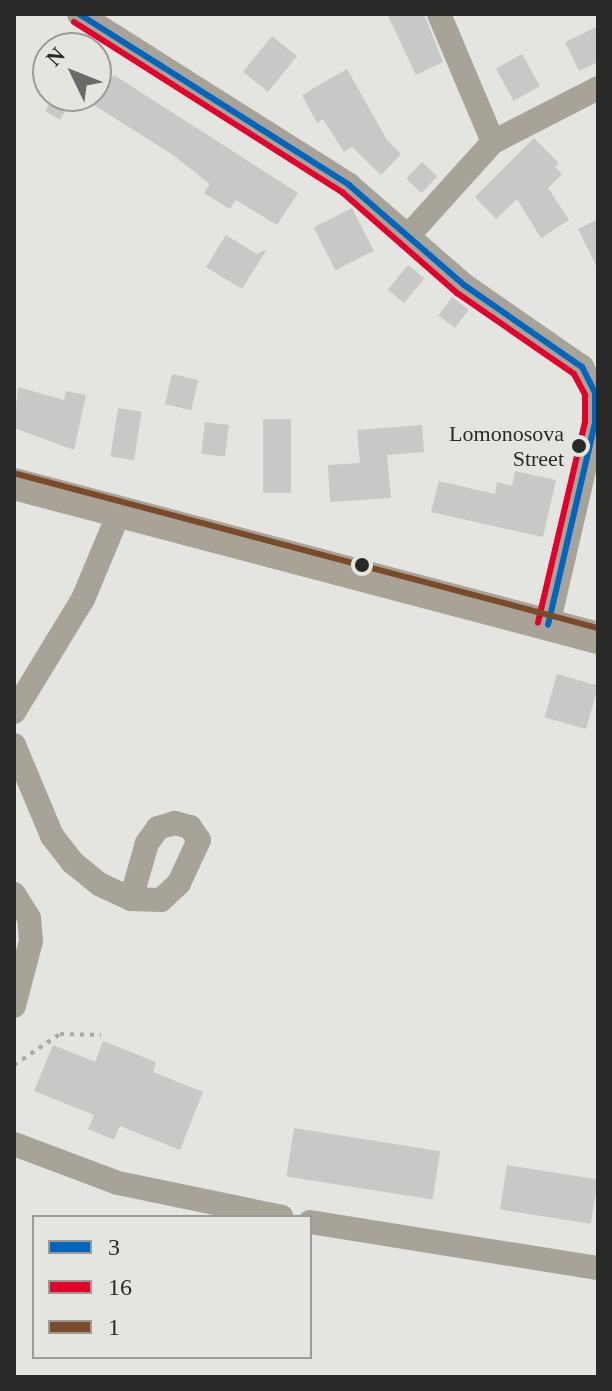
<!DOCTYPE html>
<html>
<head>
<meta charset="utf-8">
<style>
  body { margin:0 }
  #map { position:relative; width:612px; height:1391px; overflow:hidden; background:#e4e4e1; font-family:Georgia,serif }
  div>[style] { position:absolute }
  .building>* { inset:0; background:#c8c8c7; transform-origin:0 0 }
  .path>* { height:4px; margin-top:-2px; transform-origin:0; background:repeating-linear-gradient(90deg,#aca8a1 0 4px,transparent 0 10px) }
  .minor>* { height:24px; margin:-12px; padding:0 12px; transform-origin:12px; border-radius:12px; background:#a8a399 }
  .major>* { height:32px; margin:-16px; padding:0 16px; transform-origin:16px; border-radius:16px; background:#a8a396 }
  .bus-1>* { height:6px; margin:-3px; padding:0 3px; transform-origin:3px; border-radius:3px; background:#0065bd }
  .bus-2>* { height:6px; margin:-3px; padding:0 3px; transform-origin:3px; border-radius:3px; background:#e4002b }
  .bus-3>* { height:6px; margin:-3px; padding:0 3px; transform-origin:3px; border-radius:3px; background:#7a4b2a }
  .dots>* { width:22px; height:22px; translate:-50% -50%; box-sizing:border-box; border:4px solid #e5e5e0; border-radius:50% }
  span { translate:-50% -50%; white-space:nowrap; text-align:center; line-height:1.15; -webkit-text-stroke:6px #e5e5e0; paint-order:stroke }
  .bus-label { font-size:22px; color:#292927 }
  .right { translate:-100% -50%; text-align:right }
  .frame { position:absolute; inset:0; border:16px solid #292927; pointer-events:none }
  .legend { position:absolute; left:32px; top:1215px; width:280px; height:144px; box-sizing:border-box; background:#e5e5e0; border:2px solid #9a9a96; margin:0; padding:10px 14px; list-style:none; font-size:24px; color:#292927 }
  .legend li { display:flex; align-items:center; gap:16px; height:40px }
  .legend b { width:40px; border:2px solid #9a9a96 }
  .north { position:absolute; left:32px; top:32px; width:80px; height:80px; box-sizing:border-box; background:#e5e5e0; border:2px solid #9a9a96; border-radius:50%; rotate:313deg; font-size:22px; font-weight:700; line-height:32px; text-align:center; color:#292927 }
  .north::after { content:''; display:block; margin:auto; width:28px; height:36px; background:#6a6a68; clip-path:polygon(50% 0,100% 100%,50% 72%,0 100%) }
</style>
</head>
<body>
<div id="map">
  <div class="building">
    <i style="clip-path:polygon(387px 14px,424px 14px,443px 62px,416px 75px)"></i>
    <i style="clip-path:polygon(598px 26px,598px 62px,579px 71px,565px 42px)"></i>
    <i style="left:272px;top:36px;width:32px;height:46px;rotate:39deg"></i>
    <i style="left:522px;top:54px;width:37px;height:30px;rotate:61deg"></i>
    <i style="clip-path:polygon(347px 69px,387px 140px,401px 154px,381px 175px,352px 147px,344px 152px,323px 119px,317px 123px,302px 95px)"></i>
    <i style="clip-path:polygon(114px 75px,298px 193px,277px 225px,236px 200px,230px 209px,204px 193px,210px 184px,173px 155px,94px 105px)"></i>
    <i style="clip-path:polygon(54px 96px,75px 96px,60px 120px,45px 111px)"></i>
    <i style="clip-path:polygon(534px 138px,559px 163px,555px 167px,562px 174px,548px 188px,569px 220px,541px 238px,517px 199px,496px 219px,475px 197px)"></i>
    <i style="left:422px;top:162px;width:21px;height:23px;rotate:43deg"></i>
    <i style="left:352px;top:208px;width:48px;height:43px;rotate:63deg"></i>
    <i style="clip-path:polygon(598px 219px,598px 269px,578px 229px)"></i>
    <i style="clip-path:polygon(226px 235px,257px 254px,267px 249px,242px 289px,206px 267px)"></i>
    <i style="left:408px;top:265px;width:21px;height:32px;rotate:39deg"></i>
    <i style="left:452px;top:297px;width:21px;height:23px;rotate:37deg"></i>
    <i style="left:172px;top:374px;width:27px;height:31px;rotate:13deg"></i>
    <i style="clip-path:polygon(18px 387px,64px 400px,66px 391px,86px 395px,74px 450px,14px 428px)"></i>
    <i style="left:118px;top:408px;width:24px;height:49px;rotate:9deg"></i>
    <i style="left:263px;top:419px;width:28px;height:74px"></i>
    <i style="left:205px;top:422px;width:24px;height:32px;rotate:7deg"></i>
    <i style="clip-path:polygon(422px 425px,424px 452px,387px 455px,391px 498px,330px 502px,328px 465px,360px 463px,357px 430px)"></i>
    <i style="clip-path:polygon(515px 471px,556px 480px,543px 537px,431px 512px,439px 481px,495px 494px,497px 482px,512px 486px)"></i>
    <i style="left:557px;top:674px;width:43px;height:45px;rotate:16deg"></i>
    <i style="clip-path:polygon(103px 1041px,156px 1062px,153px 1072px,203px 1092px,180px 1150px,120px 1126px,114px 1140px,88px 1129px,94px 1115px,34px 1091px,53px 1045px,95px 1062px)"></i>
    <i style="left:294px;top:1128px;width:148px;height:49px;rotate:9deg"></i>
    <i style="left:507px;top:1165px;width:92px;height:45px;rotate:9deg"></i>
  </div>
  <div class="path">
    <i style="left:14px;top:1065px;width:55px;rotate:-34deg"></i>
    <i style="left:60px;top:1034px;width:41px;rotate:1.4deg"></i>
  </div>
  <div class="minor">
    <i style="left:79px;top:14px;width:320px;rotate:32.3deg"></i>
    <i style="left:349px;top:185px;width:152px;rotate:41deg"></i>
    <i style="left:464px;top:285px;width:144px;rotate:34.8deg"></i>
    <i style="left:582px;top:367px;width:29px;rotate:63deg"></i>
    <i style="left:595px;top:393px;width:30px;rotate:90deg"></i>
    <i style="left:595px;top:423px;width:207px;rotate:103.1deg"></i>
    <i style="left:439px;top:14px;width:139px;rotate:67.1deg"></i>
    <i style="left:408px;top:236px;width:127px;rotate:-47.9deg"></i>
    <i style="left:493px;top:142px;width:118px;rotate:-27.2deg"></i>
    <i style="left:14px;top:712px;width:132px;rotate:-58.6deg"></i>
    <i style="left:83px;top:599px;width:93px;rotate:-67.3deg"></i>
    <i style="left:14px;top:745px;width:99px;rotate:67.3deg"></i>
    <i style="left:52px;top:836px;width:33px;rotate:52deg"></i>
    <i style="left:72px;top:862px;width:35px;rotate:39deg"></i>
    <i style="left:99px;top:884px;width:35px;rotate:25deg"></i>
    <i style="left:131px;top:899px;width:30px;rotate:2deg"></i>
    <i style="left:161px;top:900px;width:25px;rotate:-43deg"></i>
    <i style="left:179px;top:883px;width:47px;rotate:-65.1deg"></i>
    <i style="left:199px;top:840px;width:16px;rotate:-125deg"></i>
    <i style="left:190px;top:827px;width:16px;rotate:-165deg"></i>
    <i style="left:175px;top:823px;width:18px;rotate:164deg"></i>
    <i style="left:158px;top:828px;width:19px;rotate:126deg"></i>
    <i style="left:147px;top:843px;width:58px;rotate:105.9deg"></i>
    <i style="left:14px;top:894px;width:28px;rotate:58deg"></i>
    <i style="left:29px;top:918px;width:23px;rotate:85deg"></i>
    <i style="left:31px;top:941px;width:67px;rotate:104.7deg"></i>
    <i style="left:14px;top:1144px;width:111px;rotate:20.6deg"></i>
    <i style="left:118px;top:1183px;width:167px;rotate:11.7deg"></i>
    <i style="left:310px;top:1222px;width:292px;rotate:9.1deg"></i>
  </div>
  <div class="major">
    <i style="left:14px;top:484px;width:604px;rotate:14.77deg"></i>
  </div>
  <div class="bus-1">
    <i style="left:79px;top:14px;width:320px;rotate:32.3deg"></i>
    <i style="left:349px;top:185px;width:152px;rotate:41deg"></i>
    <i style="left:464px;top:285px;width:144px;rotate:34.8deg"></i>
    <i style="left:582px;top:367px;width:29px;rotate:63deg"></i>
    <i style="left:595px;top:393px;width:30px;rotate:90deg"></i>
    <i style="left:595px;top:423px;width:207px;rotate:103.1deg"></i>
  </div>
  <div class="bus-2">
    <i style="left:74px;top:22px;width:319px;rotate:32.4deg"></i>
    <i style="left:343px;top:193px;width:152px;rotate:41.3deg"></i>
    <i style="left:457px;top:293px;width:142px;rotate:34.7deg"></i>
    <i style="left:574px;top:374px;width:24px;rotate:62deg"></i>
    <i style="left:585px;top:395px;width:27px;rotate:90deg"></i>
    <i style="left:585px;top:422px;width:206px;rotate:103.2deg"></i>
  </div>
  <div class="bus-3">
    <i style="left:17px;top:474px;width:601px;rotate:14.85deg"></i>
  </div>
  <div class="dots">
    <i style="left:579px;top:446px;background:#292927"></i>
    <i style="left:362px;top:565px;background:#292927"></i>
  </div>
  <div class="bus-label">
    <span class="right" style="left:564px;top:446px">Lomonosova<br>Street</span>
  </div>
  <div class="frame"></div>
  <ul class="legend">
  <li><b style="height:10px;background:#0065bd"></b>3</li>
  <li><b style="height:10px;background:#e4002b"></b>16</li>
  <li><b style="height:10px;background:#7a4b2a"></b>1</li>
  </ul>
  <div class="north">N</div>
</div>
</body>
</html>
